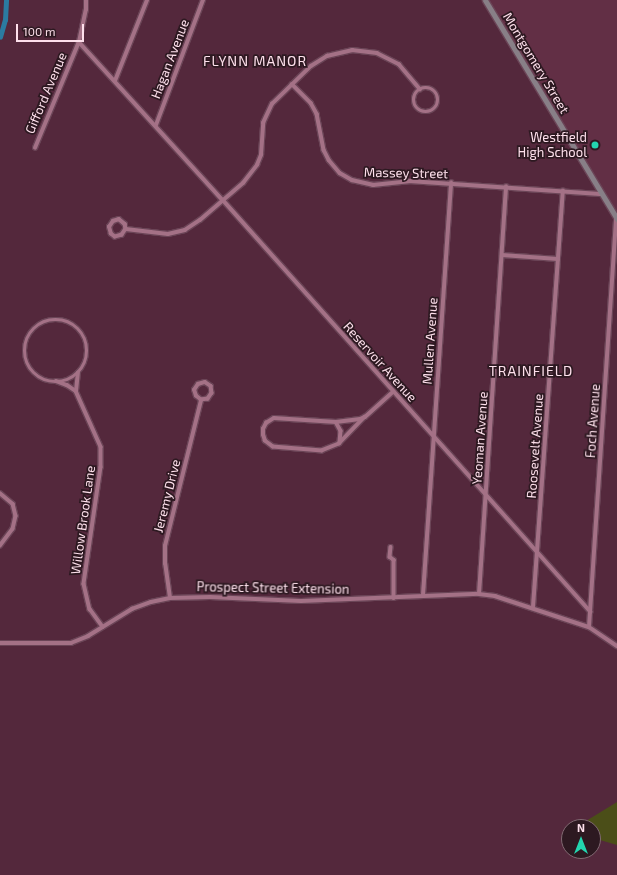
<!DOCTYPE html>
<html>
<head>
<meta charset="utf-8">
<style>
  body { margin:0 }
  #map { position:relative; width:617px; height:875px; overflow:hidden; background:#54283c; font-family:"Exo 2",sans-serif }
  div>[style] { position:absolute }
  .built>* { inset:0; background:#622f45 }
  .green>* { inset:0; background:#4b4e18 }
  .canal>* { height:4.5px; margin:-2.25px; padding:0 2.25px; transform-origin:2.25px; border-radius:2.25px; background:#2b7ba1 }
  .roads { filter:drop-shadow(1px 0 #6b4557) drop-shadow(-1px 0 #6b4557) drop-shadow(0 1px #6b4557) drop-shadow(0 -1px #6b4557) }
  .minor>* { height:3.5px; margin:-1.75px; padding:0 1.75px; transform-origin:1.75px; border-radius:1.75px; background:#a47186 }
  .minor>.ring { margin:-1.75px; padding:0; box-sizing:content-box; background:none; border:3.5px solid #a47186; border-radius:50% }
  .secondary>* { height:5px; margin:-2.5px; padding:0 2.5px; transform-origin:2.5px; border-radius:2.5px; background:#887f87 }
  .dots>* { width:11px; height:11px; translate:-50% -50%; box-sizing:border-box; border:2px solid #2d1921; border-radius:50% }
  span { translate:-50% -50%; white-space:nowrap; text-align:center; line-height:1.15; -webkit-text-stroke:3.5px #2d1921; paint-order:stroke }
  .street-label { font-size:13px; color:#fee0ec }
  .poi-label { font-size:13px; color:#fee0ec }
  .right { translate:-100% -50%; text-align:right }
  .neighbourhood-label { font-size:14px; color:#fee0ec; letter-spacing:1px }
  .north { position:absolute; left:561px; top:819px; width:40px; height:40px; box-sizing:border-box; background:#2d1921; border:1px solid #816972; border-radius:50%; rotate:0deg; font-size:11px; font-weight:700; line-height:16px; text-align:center; color:#fee0ec }
  .north::after { content:''; display:block; margin:auto; width:14px; height:18px; background:#23d5af; clip-path:polygon(50% 0,100% 100%,50% 72%,0 100%) }
  .scale { position:absolute; left:16px; top:24px; width:68px; height:18px; box-sizing:border-box; border:2px solid #fee0ec; border-top:0; padding-left:5px; font-size:12px; line-height:14px; white-space:nowrap; color:#fee0ec; -webkit-text-stroke:3px #2d1921; paint-order:stroke }
</style>
</head>
<body>
<div id="map">
  <div class="built">
    <i style="clip-path:polygon(485px 0,617px 0,617px 219px)"></i>
  </div>
  <div class="green">
    <i style="clip-path:polygon(617px 802px,617px 845px,593px 838px,593px 827px,589px 827px,586px 821px)"></i>
  </div>
  <div class="canal">
    <i style="left:0;top:37px;width:18px;rotate:-74deg"></i>
    <i style="left:5px;top:20px;width:20px;rotate:-87deg"></i>
  </div>
  <div class="roads">
    <div class="minor">
      <i style="left:79px;top:42px;width:214px;rotate:47.7deg"></i>
      <i style="left:223px;top:200px;width:552px;rotate:48.23deg"></i>
      <i style="left:115px;top:81px;width:87px;rotate:-68.4deg"></i>
      <i style="left:292px;top:84px;width:27px;rotate:45deg"></i>
      <i style="left:311px;top:103px;width:13px;rotate:61deg"></i>
      <i style="left:317px;top:114px;width:37px;rotate:79deg"></i>
      <i style="left:324px;top:150px;width:11px;rotate:63deg"></i>
      <i style="left:329px;top:160px;width:17px;rotate:50deg"></i>
      <i style="left:340px;top:173px;width:14px;rotate:30deg"></i>
      <i style="left:352px;top:180px;width:22px;rotate:13deg"></i>
      <i style="left:373px;top:185px;width:38px;rotate:-6deg"></i>
      <i style="left:411px;top:181px;width:191px;rotate:3.9deg"></i>
      <i class="ring" style="left:414px;top:88px;width:20.5px;height:20.5px"></i>
      <i style="left:156px;top:125px;width:134px;rotate:-69.4deg"></i>
      <i style="left:35px;top:148px;width:115px;rotate:-67.5deg"></i>
      <i style="left:79px;top:42px;width:33px;rotate:-78deg"></i>
      <i style="left:86px;top:10px;width:10px;rotate:-90deg"></i>
      <i style="left:126px;top:229px;width:7px;rotate:124deg"></i>
      <i style="left:122px;top:235px;width:7px;rotate:164deg"></i>
      <i style="left:115px;top:237px;width:5px;rotate:-143deg"></i>
      <i style="left:111px;top:234px;width:7px;rotate:-106deg"></i>
      <i style="left:109px;top:227px;width:7px;rotate:-56deg"></i>
      <i style="left:113px;top:221px;width:6px;rotate:-18deg"></i>
      <i style="left:119px;top:219px;width:8px;rotate:40deg"></i>
      <i style="left:125px;top:224px;width:5px;rotate:79deg"></i>
      <i style="left:126px;top:229px;width:42px;rotate:6.8deg"></i>
      <i style="left:168px;top:234px;width:17px;rotate:-13deg"></i>
      <i style="left:185px;top:230px;width:18px;rotate:-34deg"></i>
      <i style="left:200px;top:220px;width:57px;rotate:-40.7deg"></i>
      <i style="left:243px;top:183px;width:23px;rotate:-52deg"></i>
      <i style="left:257px;top:165px;width:11px;rotate:-68deg"></i>
      <i style="left:261px;top:155px;width:32px;rotate:-86deg"></i>
      <i style="left:263px;top:123px;width:21px;rotate:-65deg"></i>
      <i style="left:272px;top:104px;width:54px;rotate:-44.3deg"></i>
      <i style="left:311px;top:66px;width:19px;rotate:-32deg"></i>
      <i style="left:327px;top:56px;width:26px;rotate:-13deg"></i>
      <i style="left:352px;top:50px;width:25px;rotate:7deg"></i>
      <i style="left:377px;top:53px;width:25px;rotate:27deg"></i>
      <i style="left:399px;top:64px;width:33px;rotate:50deg"></i>
      <i style="left:502px;top:255px;width:56px;rotate:4.1deg"></i>
      <i class="ring" style="left:25px;top:320px;width:58.5px;height:58.5px"></i>
      <i style="left:56px;top:381px;width:12px;rotate:20deg"></i>
      <i style="left:67px;top:385px;width:11px;rotate:34deg"></i>
      <i style="left:76px;top:391px;width:61px;rotate:65.9deg"></i>
      <i style="left:101px;top:447px;width:20px;rotate:90deg"></i>
      <i style="left:101px;top:467px;width:118px;rotate:98.3deg"></i>
      <i style="left:84px;top:584px;width:26px;rotate:77deg"></i>
      <i style="left:90px;top:609px;width:22px;rotate:54deg"></i>
      <i style="left:76px;top:391px;width:18px;rotate:-84deg"></i>
      <i style="left:365px;top:417px;width:37px;rotate:134deg"></i>
      <i style="left:339px;top:444px;width:18px;rotate:158deg"></i>
      <i style="left:322px;top:451px;width:49px;rotate:-175.3deg"></i>
      <i style="left:273px;top:447px;width:10px;rotate:-143deg"></i>
      <i style="left:265px;top:441px;width:6px;rotate:-108deg"></i>
      <i style="left:263px;top:435px;width:6px;rotate:-90deg"></i>
      <i style="left:263px;top:429px;width:7px;rotate:-63deg"></i>
      <i style="left:266px;top:423px;width:9px;rotate:-32deg"></i>
      <i style="left:274px;top:418px;width:62px;rotate:3.7deg"></i>
      <i style="left:336px;top:422px;width:24px;rotate:-7deg"></i>
      <i style="left:360px;top:419px;width:5px;rotate:-22deg"></i>
      <i style="left:365px;top:417px;width:38px;rotate:-42deg"></i>
      <i style="left:336px;top:422px;width:10px;rotate:61deg"></i>
      <i style="left:341px;top:431px;width:12px;rotate:95deg"></i>
      <i style="left:0;top:493px;width:17px;rotate:40deg"></i>
      <i style="left:13px;top:504px;width:12px;rotate:76deg"></i>
      <i style="left:16px;top:516px;width:13px;rotate:103deg"></i>
      <i style="left:13px;top:529px;width:21px;rotate:127deg"></i>
      <i style="left:391px;top:547px;width:10px;rotate:96deg"></i>
      <i style="left:390px;top:557px;width:5px;rotate:37deg"></i>
      <i style="left:394px;top:560px;width:38px;rotate:90deg"></i>
      <i style="left:479px;top:594px;width:408px;rotate:-86.2deg"></i>
      <i style="left:423px;top:595px;width:413px;rotate:-86.1deg"></i>
      <i style="left:170px;top:598px;width:34px;rotate:-98deg"></i>
      <i style="left:165px;top:564px;width:18px;rotate:-90deg"></i>
      <i style="left:165px;top:546px;width:150px;rotate:-76.1deg"></i>
      <i style="left:201px;top:400px;width:6px;rotate:-141deg"></i>
      <i style="left:196px;top:396px;width:6px;rotate:-108deg"></i>
      <i style="left:194px;top:390px;width:7px;rotate:-56deg"></i>
      <i style="left:198px;top:384px;width:7px;rotate:-16deg"></i>
      <i style="left:205px;top:382px;width:7px;rotate:34deg"></i>
      <i style="left:211px;top:386px;width:7px;rotate:82deg"></i>
      <i style="left:212px;top:393px;width:7px;rotate:124deg"></i>
      <i style="left:208px;top:399px;width:7px;rotate:172deg"></i>
      <i style="left:533px;top:607px;width:417px;rotate:-85.9deg"></i>
      <i style="left:589px;top:627px;width:411px;rotate:-86.2deg"></i>
      <i style="left:0;top:643px;width:71px"></i>
      <i style="left:71px;top:643px;width:18px;rotate:-22deg"></i>
      <i style="left:88px;top:636px;width:52px;rotate:-31.5deg"></i>
      <i style="left:132px;top:609px;width:20px;rotate:-20deg"></i>
      <i style="left:151px;top:602px;width:19px;rotate:-12deg"></i>
      <i style="left:170px;top:598px;width:40px;rotate:-1.4deg"></i>
      <i style="left:210px;top:597px;width:91px;rotate:2.5deg"></i>
      <i style="left:301px;top:601px;width:178px;rotate:-2.3deg"></i>
      <i style="left:479px;top:594px;width:16px;rotate:7deg"></i>
      <i style="left:495px;top:596px;width:99px;rotate:18.3deg"></i>
      <i style="left:589px;top:627px;width:34px;rotate:34deg"></i>
    </div>
    <div class="secondary">
      <i style="left:485px;top:0;width:256px;rotate:58.9deg"></i>
    </div>
  </div>
  <div class="dots">
    <i style="left:595px;top:145px;background:#23d5af"></i>
  </div>
  <div class="street-label">
    <span style="left:170px;top:59px;rotate:-69deg">Hagan Avenue</span>
    <span style="left:536px;top:63px;rotate:59deg">Montgomery Street</span>
    <span style="left:46px;top:93px;rotate:-67deg">Gifford Avenue</span>
    <span style="left:406px;top:173px;rotate:1deg">Massey Street</span>
    <span style="left:430px;top:341px;rotate:-86deg">Mullen Avenue</span>
    <span style="left:380px;top:362px;rotate:48deg">Reservoir Avenue</span>
    <span style="left:593px;top:421px;rotate:-86deg">Foch Avenue</span>
    <span style="left:480px;top:438px;rotate:-86deg">Yeoman Avenue</span>
    <span style="left:535px;top:446px;rotate:-86deg">Roosevelt Avenue</span>
    <span style="left:167px;top:496px;rotate:-76deg">Jeremy Drive</span>
    <span style="left:83px;top:520px;rotate:-82deg">Willow Brook Lane</span>
    <span style="left:273px;top:588px;rotate:1deg">Prospect Street Extension</span>
  </div>
  <div class="poi-label">
    <span class="right" style="left:587px;top:145px">Westfield<br>High School</span>
  </div>
  <div class="neighbourhood-label">
    <span style="left:255px;top:61px">FLYNN MANOR</span>
    <span style="left:531px;top:371px">TRAINFIELD</span>
  </div>
  <div class="north">N</div>
  <div class="scale">100 m</div>
</div>
</body>
</html>
